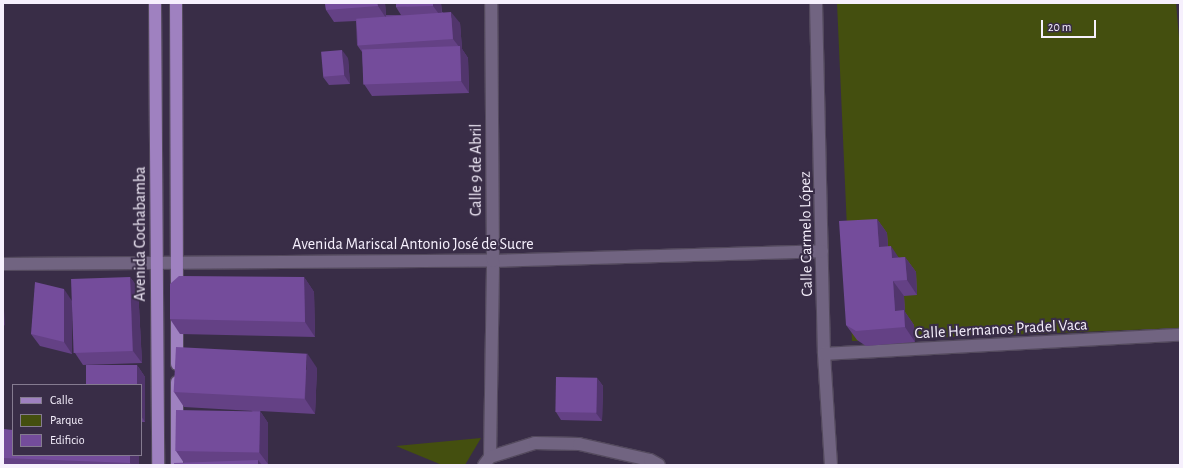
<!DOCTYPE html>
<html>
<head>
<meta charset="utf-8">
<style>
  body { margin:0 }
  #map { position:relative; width:1183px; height:468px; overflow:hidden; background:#392d47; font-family:"Alegreya Sans",sans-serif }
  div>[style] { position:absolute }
  .green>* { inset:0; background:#444f0f }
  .roads { filter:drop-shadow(1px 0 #544a5e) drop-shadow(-1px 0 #544a5e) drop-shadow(0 1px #544a5e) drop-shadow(0 -1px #544a5e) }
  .minor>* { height:12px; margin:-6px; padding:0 6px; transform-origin:6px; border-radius:6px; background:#716481 }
  .major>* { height:12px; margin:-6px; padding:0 6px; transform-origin:6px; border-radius:6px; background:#9f81c0 }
  .wall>* { inset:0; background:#644185 }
  .shaded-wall>* { inset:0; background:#51356c }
  .building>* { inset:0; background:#744c9b; transform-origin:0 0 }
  span { translate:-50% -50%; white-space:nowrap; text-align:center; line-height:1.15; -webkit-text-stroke:4px #392d47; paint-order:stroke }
  .street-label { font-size:16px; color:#f6f0fd }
  .frame { position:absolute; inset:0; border:4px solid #f6f0fd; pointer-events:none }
  .legend { position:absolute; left:12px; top:384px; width:130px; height:72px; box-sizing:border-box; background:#392d47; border:1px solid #857b90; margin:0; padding:5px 7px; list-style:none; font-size:12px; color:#f6f0fd }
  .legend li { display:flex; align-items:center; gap:8px; height:20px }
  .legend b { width:20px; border:1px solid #857b90 }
  .scale { position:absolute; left:1041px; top:20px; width:55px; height:18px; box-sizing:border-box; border:2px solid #f6f0fd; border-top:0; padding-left:5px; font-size:12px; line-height:14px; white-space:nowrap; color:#f6f0fd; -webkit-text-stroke:3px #392d47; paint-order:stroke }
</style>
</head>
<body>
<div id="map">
  <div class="green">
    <i style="clip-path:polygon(837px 3px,1176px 3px,1180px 49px,1180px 328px,852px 341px)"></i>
    <i style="clip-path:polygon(481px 438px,465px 465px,442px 465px,396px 446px)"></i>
  </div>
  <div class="roads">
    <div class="minor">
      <i style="left:816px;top:3px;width:351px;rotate:88.7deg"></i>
      <i style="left:824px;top:354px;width:111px;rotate:86.4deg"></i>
      <i style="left:3px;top:264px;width:490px;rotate:-0.4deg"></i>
      <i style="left:493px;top:261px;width:329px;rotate:-1.7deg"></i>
      <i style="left:824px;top:354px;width:357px;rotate:-3.1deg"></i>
      <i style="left:490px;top:457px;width:196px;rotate:-89.1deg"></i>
      <i style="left:493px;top:261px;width:258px;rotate:-90.4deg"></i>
      <i style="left:484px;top:465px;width:10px;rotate:-53deg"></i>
      <i style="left:490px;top:457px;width:47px;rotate:-17.3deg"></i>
      <i style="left:535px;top:443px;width:44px;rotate:1.3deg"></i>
      <i style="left:579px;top:444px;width:73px;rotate:12.7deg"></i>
      <i style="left:650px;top:460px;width:10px;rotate:29deg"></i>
    </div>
    <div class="major">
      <i style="left:155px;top:3px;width:462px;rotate:89.6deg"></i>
      <i style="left:176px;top:3px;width:291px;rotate:89.8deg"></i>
      <i style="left:177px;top:314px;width:50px;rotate:90deg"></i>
      <i style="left:177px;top:382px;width:83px;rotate:90deg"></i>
    </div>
  </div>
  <div class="wall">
    <i style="clip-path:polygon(325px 3px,385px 3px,386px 15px,401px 15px,396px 7px,441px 3px,442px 12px,460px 23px,462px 49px,468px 58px,469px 93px,372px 96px,364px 84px,362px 52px,357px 45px,356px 21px,334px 22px,326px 10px)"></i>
    <i style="clip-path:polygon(348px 58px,350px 84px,329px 85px,323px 77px)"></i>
    <i style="clip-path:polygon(877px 219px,887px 233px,888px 246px,899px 258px,905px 257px,916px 272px,917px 295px,904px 296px,905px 312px,914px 325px,915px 342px,866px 346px,857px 340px,846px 325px)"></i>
    <i style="clip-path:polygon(130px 277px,138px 288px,142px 363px,83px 365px,75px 353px)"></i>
    <i style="clip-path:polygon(304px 277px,314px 292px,315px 337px,180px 334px,170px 319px)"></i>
    <i style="clip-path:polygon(72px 301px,72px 354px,40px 346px,31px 334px)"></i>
    <i style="clip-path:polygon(137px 365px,145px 377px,145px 422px,141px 422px,141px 385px)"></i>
    <i style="clip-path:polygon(317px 368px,315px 414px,260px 411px,268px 423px,268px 464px,261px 464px,262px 465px,174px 465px,184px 463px,176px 451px,253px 411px,184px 407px,174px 392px)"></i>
    <i style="clip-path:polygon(597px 378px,603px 386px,602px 421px,561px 420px,556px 412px)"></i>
    <i style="clip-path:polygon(3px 429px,139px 455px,139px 465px,3px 465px)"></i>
  </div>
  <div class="shaded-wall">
    <i style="clip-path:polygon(377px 3px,385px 3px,386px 18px,378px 6px)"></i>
    <i style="clip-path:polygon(433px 3px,441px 3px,442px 18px,433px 6px)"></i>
    <i style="clip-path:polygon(451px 12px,460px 23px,462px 49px,468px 58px,469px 93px,461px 81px,460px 48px,453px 39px)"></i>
    <i style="clip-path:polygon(342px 50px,348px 58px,350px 84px,344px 75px)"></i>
    <i style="clip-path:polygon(877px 219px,887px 233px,889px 262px,879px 247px)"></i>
    <i style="clip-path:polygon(891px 246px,901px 261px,892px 258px)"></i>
    <i style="clip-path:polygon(905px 257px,916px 272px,917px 295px,907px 280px)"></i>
    <i style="clip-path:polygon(130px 277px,138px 288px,142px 363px,133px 351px)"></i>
    <i style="clip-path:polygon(304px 277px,314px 292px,315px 337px,305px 322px)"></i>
    <i style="clip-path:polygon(893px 281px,904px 296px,905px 312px,914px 325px,915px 342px,905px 327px,895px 311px)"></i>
    <i style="clip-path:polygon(64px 289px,72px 301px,72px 354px,64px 342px)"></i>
    <i style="clip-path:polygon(3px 293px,5px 326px,3px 323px)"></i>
    <i style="clip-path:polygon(307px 353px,317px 368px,315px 414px,305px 399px)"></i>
    <i style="clip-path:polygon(137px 365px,145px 377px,145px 422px,141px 416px,141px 385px,137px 385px)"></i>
    <i style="clip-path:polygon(597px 378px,603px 386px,602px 421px,596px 413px)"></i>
    <i style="clip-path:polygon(260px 411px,268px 423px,268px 464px,259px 452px)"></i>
    <i style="clip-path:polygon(130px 455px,139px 455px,139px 465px,131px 465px,130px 463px)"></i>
    <i style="clip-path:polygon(258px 460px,262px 465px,258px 465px)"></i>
  </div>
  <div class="building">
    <i style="clip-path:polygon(325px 3px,377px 3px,378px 6px,326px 10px)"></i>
    <i style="clip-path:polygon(396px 3px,433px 3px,433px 6px,396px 7px)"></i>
    <i style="left:451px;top:12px;width:27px;height:95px;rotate:86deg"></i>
    <i style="left:460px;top:46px;width:35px;height:98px;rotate:88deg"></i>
    <i style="left:342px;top:50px;width:25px;height:21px;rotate:85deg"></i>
    <i style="clip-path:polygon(877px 219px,879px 247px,891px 246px,892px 258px,905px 257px,907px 280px,893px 281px,895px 311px,904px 310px,905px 327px,856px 331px,846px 325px,839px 221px)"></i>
    <i style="clip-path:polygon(179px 276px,304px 277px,305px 322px,170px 319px,170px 284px)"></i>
    <i style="left:130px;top:277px;width:74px;height:59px;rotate:88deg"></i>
    <i style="clip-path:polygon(35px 282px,64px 289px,64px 342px,31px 334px)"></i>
    <i style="left:176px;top:347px;width:131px;height:45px;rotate:3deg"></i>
    <i style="left:137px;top:365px;width:20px;height:51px;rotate:90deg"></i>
    <i style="left:556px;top:377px;width:41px;height:35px;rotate:1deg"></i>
    <i style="left:176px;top:410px;width:84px;height:41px;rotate:1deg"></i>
    <i style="clip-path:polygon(3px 429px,13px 430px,13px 455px,130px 455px,130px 463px,3px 458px)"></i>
    <i style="clip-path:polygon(258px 460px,258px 465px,174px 465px,174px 463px)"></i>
  </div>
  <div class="street-label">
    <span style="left:476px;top:170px;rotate:-90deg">Calle 9 de Abril</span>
    <span style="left:140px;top:234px;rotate:-90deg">Avenida Cochabamba</span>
    <span style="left:806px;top:234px;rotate:-91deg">Calle Carmelo López</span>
    <span style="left:413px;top:244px">Avenida Mariscal Antonio José de Sucre</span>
    <span style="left:1001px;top:329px;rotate:-3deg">Calle Hermanos Pradel Vaca</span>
  </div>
  <div class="frame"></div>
  <ul class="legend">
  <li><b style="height:5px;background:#9f81c0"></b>Calle</li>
  <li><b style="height:11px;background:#444f0f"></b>Parque</li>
  <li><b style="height:11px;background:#744c9b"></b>Edificio</li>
  </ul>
  <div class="scale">20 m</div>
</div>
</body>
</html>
